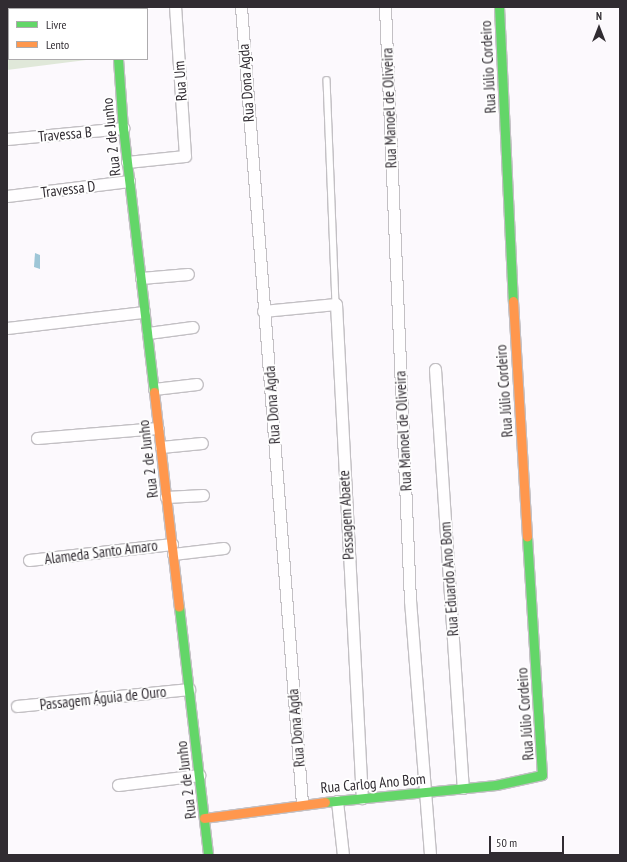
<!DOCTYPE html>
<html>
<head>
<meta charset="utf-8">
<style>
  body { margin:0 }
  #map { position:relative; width:627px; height:862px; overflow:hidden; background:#fcf9fd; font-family:"PT Sans Narrow",sans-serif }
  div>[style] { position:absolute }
  .green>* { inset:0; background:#e0e8d9 }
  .water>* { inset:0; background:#9ec6d7 }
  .roads { filter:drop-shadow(1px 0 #c3c0c4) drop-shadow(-1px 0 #c3c0c4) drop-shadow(0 1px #c3c0c4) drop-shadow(0 -1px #c3c0c4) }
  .lane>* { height:5.5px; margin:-2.75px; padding:0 2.75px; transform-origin:2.75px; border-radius:2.75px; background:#fffeff }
  .street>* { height:11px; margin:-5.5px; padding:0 5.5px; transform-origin:5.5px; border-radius:5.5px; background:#fffeff }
  .fast>* { height:9px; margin:-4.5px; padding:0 4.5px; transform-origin:4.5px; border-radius:4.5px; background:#63d668 }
  .slow>* { height:9px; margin:-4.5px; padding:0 4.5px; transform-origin:4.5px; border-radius:4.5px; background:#ff974d }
  span { translate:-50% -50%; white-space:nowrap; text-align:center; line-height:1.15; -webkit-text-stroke:3.5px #fff; paint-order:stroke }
  .street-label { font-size:15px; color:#312c32 }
  .frame { position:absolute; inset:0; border:8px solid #312c32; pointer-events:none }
  .legend { position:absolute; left:8px; top:8px; width:140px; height:52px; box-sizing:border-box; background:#fff; border:1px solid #adabad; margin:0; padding:5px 7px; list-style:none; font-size:12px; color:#312c32 }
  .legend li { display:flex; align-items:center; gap:8px; height:20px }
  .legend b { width:20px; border:1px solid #adabad }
  .north { position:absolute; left:579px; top:8px; width:40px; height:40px; -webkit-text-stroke:3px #fff; paint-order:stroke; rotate:0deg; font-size:11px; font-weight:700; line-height:16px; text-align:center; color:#312c32 }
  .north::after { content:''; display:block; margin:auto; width:14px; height:18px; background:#312c32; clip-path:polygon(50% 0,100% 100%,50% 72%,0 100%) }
  .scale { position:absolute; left:489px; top:836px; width:75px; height:18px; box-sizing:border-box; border:2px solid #312c32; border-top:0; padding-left:5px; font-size:12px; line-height:14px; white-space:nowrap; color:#312c32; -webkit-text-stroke:3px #fff; paint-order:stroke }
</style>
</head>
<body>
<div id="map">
  <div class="green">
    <i style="clip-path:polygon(7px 45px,9px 45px,9px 59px,94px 59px,7px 70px)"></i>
  </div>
  <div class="water">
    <i style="clip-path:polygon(35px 253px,40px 255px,40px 269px,34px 267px)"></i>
  </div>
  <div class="roads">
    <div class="lane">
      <i style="left:327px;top:80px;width:224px;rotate:87.7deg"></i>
    </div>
    <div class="street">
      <i style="left:241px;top:7px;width:799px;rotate:85.62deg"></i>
      <i style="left:385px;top:7px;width:594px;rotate:87.59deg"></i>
      <i style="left:410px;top:600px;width:256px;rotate:85.5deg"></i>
      <i style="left:7px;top:139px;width:117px;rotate:-5.4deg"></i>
      <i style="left:127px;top:162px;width:58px;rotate:-5.9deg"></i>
      <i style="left:185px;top:156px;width:149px;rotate:-93.8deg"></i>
      <i style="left:7px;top:196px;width:123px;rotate:-7deg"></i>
      <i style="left:141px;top:278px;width:47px;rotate:-4.9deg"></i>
      <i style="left:263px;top:311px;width:73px;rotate:-5.5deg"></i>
      <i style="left:336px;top:304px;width:495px;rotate:87deg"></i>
      <i style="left:7px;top:328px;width:138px;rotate:-6.7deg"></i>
      <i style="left:148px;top:333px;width:45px;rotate:-7.6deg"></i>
      <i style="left:435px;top:369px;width:420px;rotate:86.2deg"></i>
      <i style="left:154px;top:389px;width:43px;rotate:-6.6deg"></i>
      <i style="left:37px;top:438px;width:121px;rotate:-4.7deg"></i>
      <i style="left:161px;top:447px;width:41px;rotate:-5.6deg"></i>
      <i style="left:166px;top:497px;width:37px;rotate:-3deg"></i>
      <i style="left:173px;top:554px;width:51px;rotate:-6.7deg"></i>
      <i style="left:29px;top:560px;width:144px;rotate:-6.4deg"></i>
      <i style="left:17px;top:706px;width:173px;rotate:-5.6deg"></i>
      <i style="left:118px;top:785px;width:82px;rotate:-7deg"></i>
      <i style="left:337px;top:801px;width:54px;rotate:83.7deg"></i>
    </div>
    <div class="fast">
      <i style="left:108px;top:7px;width:2px;rotate:90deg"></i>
      <i style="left:499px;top:7px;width:294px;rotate:87.3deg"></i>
      <i style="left:67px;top:9px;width:7px;rotate:-16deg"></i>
      <i style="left:118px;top:59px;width:69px;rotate:85.9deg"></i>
      <i style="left:123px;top:128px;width:266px;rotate:83.3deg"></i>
      <i style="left:179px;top:607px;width:250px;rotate:83.3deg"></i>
      <i style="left:325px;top:802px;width:172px;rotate:-5.7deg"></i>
      <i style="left:496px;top:785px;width:47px;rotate:-12.3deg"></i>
      <i style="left:542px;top:775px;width:238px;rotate:-93.6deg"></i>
    </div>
    <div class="slow">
      <i style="left:7px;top:28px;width:2px"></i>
      <i style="left:513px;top:301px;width:236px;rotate:86.6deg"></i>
      <i style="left:154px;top:392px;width:216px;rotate:83.4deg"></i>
      <i style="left:204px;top:818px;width:122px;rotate:-7.5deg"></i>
    </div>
  </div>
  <div class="street-label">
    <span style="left:488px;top:67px;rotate:-93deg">Rua Júlio Cordeiro</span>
    <span style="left:180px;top:81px;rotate:-94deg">Rua Um</span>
    <span style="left:246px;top:83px;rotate:-94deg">Rua Dona Agda</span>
    <span style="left:389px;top:108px;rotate:-92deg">Rua Manoel de Oliveira</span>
    <span style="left:65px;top:134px;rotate:-5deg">Travessa B</span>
    <span style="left:111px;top:137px;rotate:-96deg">Rua 2 de Junho</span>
    <span style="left:68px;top:189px;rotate:-7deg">Travessa D</span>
    <span style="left:504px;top:391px;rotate:-94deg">Rua Júlio Cordeiro</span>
    <span style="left:272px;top:405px;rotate:-94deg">Rua Dona Agda</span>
    <span style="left:403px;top:431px;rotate:-93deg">Rua Manoel de Oliveira</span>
    <span style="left:148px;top:459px;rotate:-97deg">Rua 2 de Junho</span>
    <span style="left:346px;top:515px;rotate:-93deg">Passagem Abaete</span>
    <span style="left:101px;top:552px;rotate:-7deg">Alameda Santo Amaro</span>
    <span style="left:449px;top:579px;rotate:-94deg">Rua Eduardo Ano Bom</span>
    <span style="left:103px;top:698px;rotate:-6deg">Passagem Águia de Ouro</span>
    <span style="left:525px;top:714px;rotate:-94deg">Rua Júlio Cordeiro</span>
    <span style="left:296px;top:728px;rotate:-95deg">Rua Dona Agda</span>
    <span style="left:186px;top:780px;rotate:-97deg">Rua 2 de Junho</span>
    <span style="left:373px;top:783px;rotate:-5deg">Rua Carlog Ano Bom</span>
  </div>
  <div class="frame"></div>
  <ul class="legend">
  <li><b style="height:5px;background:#63d668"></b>Livre</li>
  <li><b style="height:5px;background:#ff974d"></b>Lento</li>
  </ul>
  <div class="north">N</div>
  <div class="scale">50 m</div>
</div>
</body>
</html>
